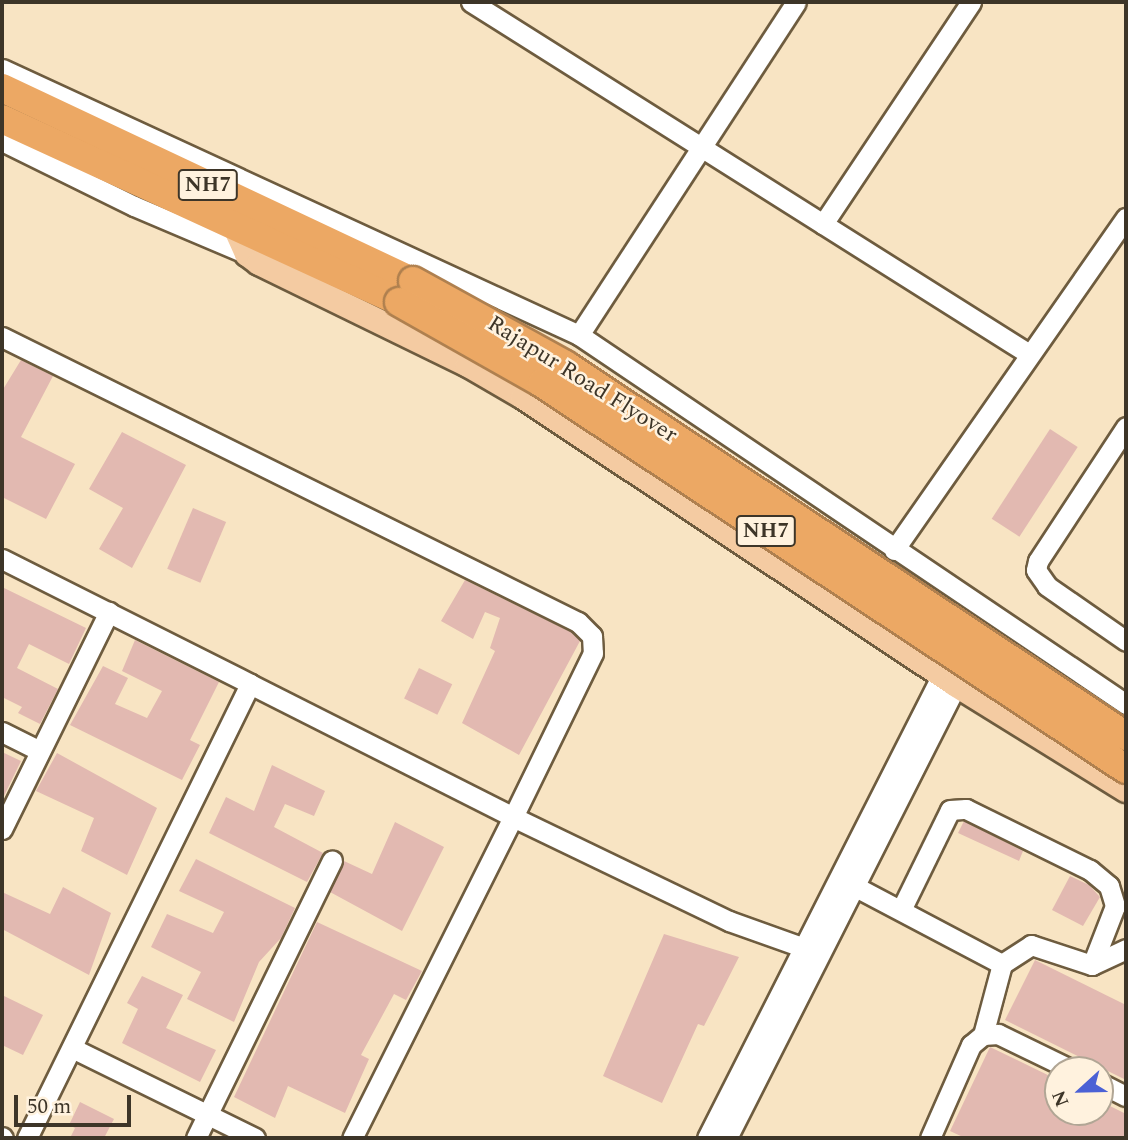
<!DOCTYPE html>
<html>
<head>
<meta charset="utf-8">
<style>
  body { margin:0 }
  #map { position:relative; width:1128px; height:1140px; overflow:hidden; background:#f8e4c3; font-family:Spectral,serif }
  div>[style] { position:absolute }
  .building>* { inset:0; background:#e2b9b1; transform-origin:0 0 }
  .roads { filter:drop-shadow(2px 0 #6e5c3f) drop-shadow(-2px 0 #6e5c3f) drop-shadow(0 2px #6e5c3f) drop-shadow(0 -2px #6e5c3f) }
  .minor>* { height:19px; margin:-9.5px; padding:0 9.5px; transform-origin:9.5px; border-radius:9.5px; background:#fff }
  .major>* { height:24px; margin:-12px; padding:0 12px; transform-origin:12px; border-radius:12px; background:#f4cba2 }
  .highway>* { height:28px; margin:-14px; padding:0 14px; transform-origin:14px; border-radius:14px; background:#eca864 }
  .bridges { filter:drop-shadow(2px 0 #af804f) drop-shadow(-2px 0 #af804f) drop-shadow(0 2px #af804f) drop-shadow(0 -2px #af804f) }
  .highway-bridge>* { height:28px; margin:-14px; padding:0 14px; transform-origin:14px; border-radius:14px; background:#eca864 }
  span { translate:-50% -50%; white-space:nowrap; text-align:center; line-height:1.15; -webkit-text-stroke:5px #fff2de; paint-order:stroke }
  .shield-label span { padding:2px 5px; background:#fff2de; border:2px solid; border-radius:5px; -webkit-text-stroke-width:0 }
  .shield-label { font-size:21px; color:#3d3528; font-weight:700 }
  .street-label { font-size:23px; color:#3d3528 }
  .frame { position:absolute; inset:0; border:4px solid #3d3528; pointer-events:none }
  .north { position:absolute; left:1044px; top:1056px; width:70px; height:70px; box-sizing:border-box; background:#fff2de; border:2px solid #b1a695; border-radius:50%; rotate:248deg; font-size:19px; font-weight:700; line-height:28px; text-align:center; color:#3d3528 }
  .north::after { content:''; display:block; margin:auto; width:24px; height:32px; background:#4b61d5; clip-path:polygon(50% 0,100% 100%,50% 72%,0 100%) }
  .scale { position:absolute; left:14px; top:1095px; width:117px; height:32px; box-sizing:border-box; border:4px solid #3d3528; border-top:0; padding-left:9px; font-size:21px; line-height:24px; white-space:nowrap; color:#3d3528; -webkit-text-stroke:5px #fff2de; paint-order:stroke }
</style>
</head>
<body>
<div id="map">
  <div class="building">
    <i style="clip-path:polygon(21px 360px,53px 376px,21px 437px,75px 464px,46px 519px,2px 497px,2px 391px)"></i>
    <i style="left:1050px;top:429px;width:33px;height:107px;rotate:33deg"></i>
    <i style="clip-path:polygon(122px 432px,186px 465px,132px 568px,99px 549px,123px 508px,89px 489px)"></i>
    <i style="left:193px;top:508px;width:36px;height:66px;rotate:23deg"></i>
    <i style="clip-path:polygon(465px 580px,571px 632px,580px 641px,519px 755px,462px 723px,495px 651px,490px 648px,500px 618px,485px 612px,473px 639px,441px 621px)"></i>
    <i style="clip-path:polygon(2px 587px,86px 628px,69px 664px,29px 644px,17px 668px,58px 689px,40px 724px,18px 713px,22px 707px,2px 697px)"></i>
    <i style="clip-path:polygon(135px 640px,219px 682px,190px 740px,200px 745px,182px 780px,70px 725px,103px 666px,128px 678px,115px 704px,147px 718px,162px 691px,122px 671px)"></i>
    <i style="left:419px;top:668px;width:37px;height:34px;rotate:26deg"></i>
    <i style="clip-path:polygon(2px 752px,21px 761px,2px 800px)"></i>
    <i style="clip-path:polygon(57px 753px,157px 808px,127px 875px,81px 851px,94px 818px,36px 791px)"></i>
    <i style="clip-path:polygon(272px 765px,325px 791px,314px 816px,285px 804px,274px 827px,323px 853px,307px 882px,209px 833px,226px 797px,254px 811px)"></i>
    <i style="clip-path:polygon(964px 821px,1023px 851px,1019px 861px,958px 833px)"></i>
    <i style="clip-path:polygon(395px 822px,444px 847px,402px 931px,330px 892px,344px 861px,372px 874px)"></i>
    <i style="clip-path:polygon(196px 859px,295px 908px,281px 938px,259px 962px,234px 1022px,187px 999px,201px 972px,151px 947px,167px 914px,213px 933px,224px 912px,179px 891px)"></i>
    <i style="clip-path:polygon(1070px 876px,1089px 885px,1100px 897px,1083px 926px,1052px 910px)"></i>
    <i style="clip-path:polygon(63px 887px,111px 913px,89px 975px,2px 929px,2px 892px,50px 914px)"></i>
    <i style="clip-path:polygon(317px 922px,422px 971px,406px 1000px,394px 994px,361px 1055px,369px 1059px,345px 1113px,288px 1086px,275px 1118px,234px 1097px)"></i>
    <i style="clip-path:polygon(664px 934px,739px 957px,704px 1026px,698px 1024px,662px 1103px,603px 1076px)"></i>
    <i style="clip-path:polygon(1035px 960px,1126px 1005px,1126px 1080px,1005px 1020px)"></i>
    <i style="clip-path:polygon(142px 976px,183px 995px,166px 1028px,216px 1050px,200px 1082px,122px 1043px,138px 1009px,127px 1003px)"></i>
    <i style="clip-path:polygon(2px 995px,43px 1015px,23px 1055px,2px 1045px)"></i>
    <i style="clip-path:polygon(990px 1047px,1058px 1080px,1058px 1112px,1100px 1112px,1100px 1101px,1126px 1114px,1126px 1138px,965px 1138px,950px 1131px)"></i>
    <i style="clip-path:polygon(80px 1102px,114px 1119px,104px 1138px,70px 1138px,75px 1128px,69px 1125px)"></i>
  </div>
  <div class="roads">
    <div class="minor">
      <i style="left:471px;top:2px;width:660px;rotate:32.24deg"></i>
      <i style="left:2px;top:69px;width:635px;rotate:24.75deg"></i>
      <i style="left:579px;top:335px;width:660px;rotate:34deg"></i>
      <i style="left:2px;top:141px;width:147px;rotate:26.2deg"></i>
      <i style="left:134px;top:206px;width:123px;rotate:23deg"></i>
      <i style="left:823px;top:224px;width:267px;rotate:-56.3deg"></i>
      <i style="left:579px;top:335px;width:397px;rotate:-56.9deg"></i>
      <i style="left:2px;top:337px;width:643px;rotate:26.33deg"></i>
      <i style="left:578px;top:622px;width:20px;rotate:45deg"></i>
      <i style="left:592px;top:636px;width:17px;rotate:87deg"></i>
      <i style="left:593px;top:653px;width:182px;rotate:116deg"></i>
      <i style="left:513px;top:817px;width:240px;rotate:25.7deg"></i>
      <i style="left:729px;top:921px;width:77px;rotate:19.6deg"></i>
      <i style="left:1126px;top:427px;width:160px;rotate:123.3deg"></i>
      <i style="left:1038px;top:561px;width:9px;rotate:103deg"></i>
      <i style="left:1036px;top:570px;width:19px;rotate:55deg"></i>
      <i style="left:1047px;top:586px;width:96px;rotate:34.8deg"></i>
      <i style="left:894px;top:550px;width:405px;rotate:-55.1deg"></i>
      <i style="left:2px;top:559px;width:278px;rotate:26.7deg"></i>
      <i style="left:2px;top:732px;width:42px;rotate:26.6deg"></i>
      <i style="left:2px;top:829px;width:242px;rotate:-63.8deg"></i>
      <i style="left:852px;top:885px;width:170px;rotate:27.8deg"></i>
      <i style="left:1002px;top:964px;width:35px;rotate:-33deg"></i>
      <i style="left:1031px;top:945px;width:64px;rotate:18.2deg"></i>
      <i style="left:1092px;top:965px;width:38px;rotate:-25deg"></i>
      <i style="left:901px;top:910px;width:111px;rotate:-63.9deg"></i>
      <i style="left:950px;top:810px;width:16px;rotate:-4deg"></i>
      <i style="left:966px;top:809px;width:138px;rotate:26.2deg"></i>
      <i style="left:1090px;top:870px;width:25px;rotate:40deg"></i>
      <i style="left:1109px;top:886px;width:21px;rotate:73deg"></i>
      <i style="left:1115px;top:906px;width:63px;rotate:111.3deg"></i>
      <i style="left:983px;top:1035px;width:73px;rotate:-75deg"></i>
      <i style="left:72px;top:1048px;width:204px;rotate:26.2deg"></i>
      <i style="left:1100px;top:1083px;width:29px;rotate:27deg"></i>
      <i style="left:2px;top:1137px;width:1px;rotate:45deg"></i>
      <i style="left:27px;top:1138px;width:506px;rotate:-63.84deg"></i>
      <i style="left:250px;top:684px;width:295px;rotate:26.8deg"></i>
      <i style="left:513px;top:817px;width:359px;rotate:116.6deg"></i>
      <i style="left:196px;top:1138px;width:309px;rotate:-63.9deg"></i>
      <i style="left:707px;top:1138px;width:530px;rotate:-63.1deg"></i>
      <i style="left:727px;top:1138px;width:520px;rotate:-63.14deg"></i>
      <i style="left:930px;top:1138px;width:102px;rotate:-66.2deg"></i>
      <i style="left:971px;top:1045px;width:16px;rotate:-40deg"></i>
      <i style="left:983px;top:1035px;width:15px;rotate:-4deg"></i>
      <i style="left:998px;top:1034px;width:82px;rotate:25.9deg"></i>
    </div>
    <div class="major">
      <i style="left:235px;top:227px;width:30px;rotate:66deg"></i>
      <i style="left:247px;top:254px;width:15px;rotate:37deg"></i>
      <i style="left:259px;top:263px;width:233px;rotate:26deg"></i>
      <i style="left:468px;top:365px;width:64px;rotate:30.2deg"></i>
      <i style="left:523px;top:397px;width:519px;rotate:33.6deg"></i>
      <i style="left:955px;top:684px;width:201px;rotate:31.8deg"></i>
    </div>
    <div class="highway">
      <i style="left:2px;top:88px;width:454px;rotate:25.2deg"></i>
      <i style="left:2px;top:119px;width:437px;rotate:24.7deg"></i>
    </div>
  </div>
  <div class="bridges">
    <div class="highway-bridge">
      <i style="left:413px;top:281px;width:174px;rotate:28.9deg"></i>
      <i style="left:565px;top:365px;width:673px;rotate:33.48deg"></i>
      <i style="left:399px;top:302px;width:164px;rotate:29.5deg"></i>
      <i style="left:542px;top:383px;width:700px;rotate:33.46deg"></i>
    </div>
  </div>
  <div class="shield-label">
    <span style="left:208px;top:185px">NH7</span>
    <span style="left:766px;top:531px">NH7</span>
  </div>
  <div class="street-label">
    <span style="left:582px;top:380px;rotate:32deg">Rajapur Road Flyover</span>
  </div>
  <div class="frame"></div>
  <div class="north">N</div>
  <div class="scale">50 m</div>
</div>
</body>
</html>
